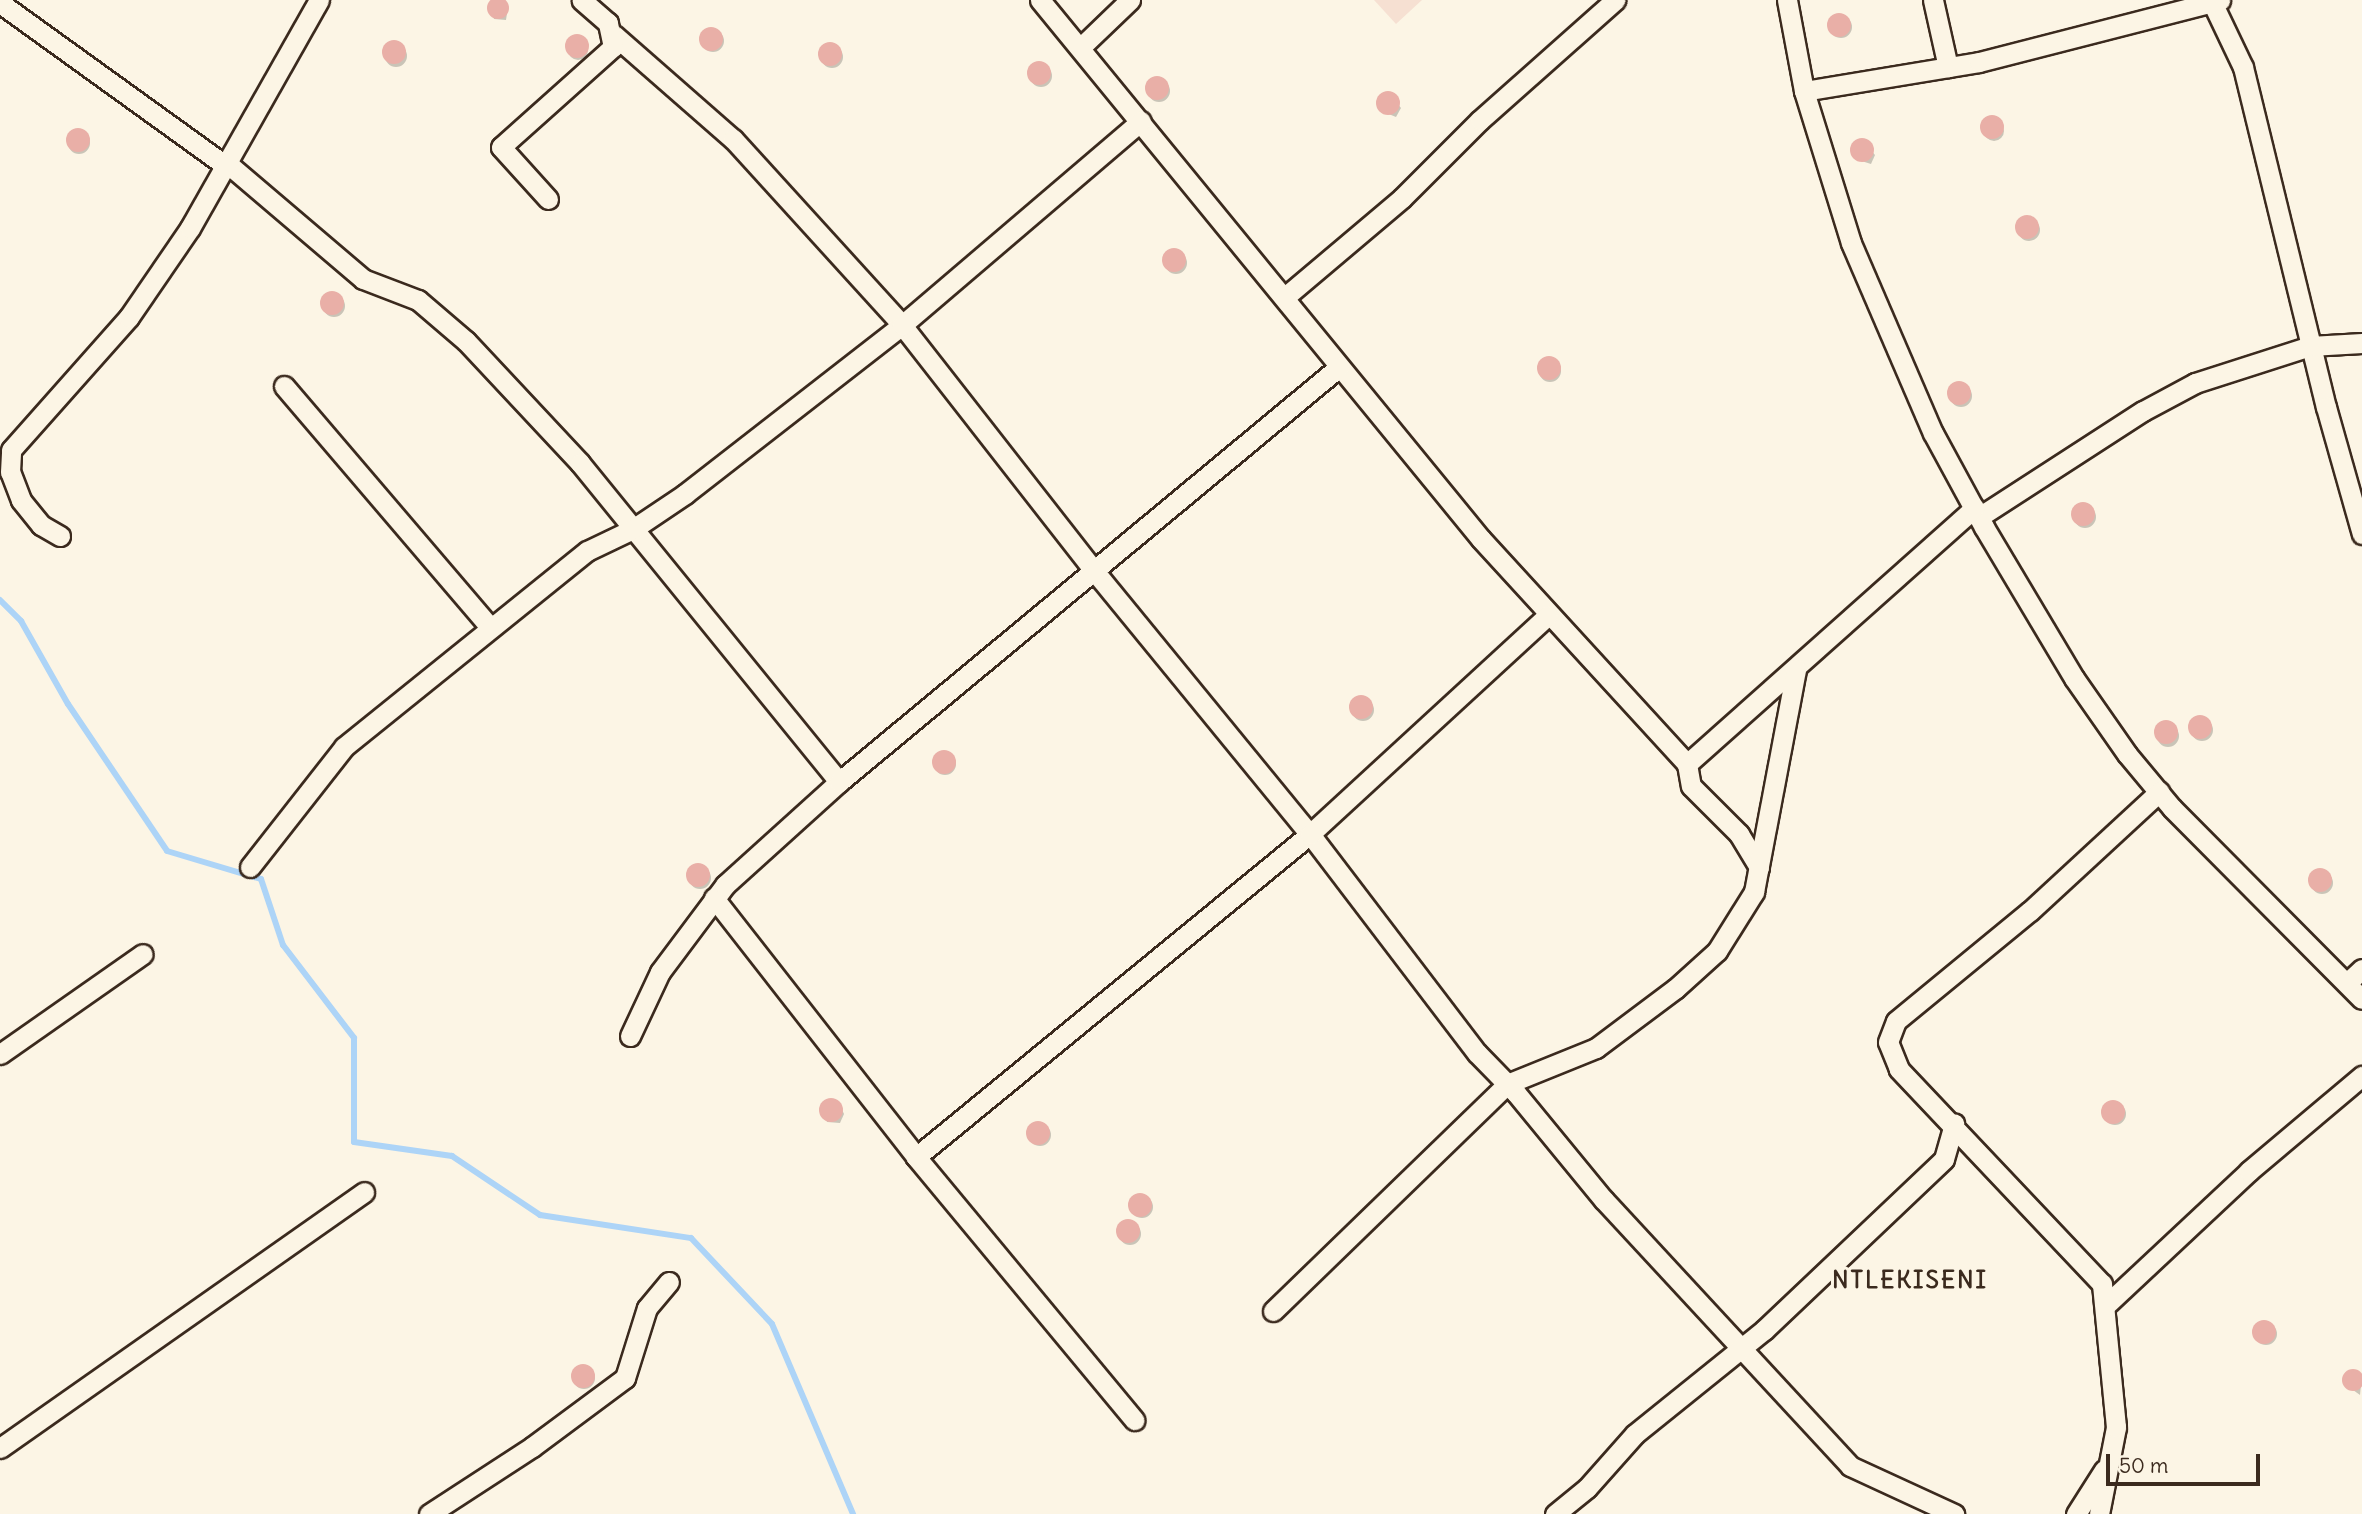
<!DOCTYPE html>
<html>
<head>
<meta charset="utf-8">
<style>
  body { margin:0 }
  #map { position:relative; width:2362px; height:1514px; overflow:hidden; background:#fcf5e5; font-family:Delius,sans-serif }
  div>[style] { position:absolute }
  .built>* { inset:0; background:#f6e0d2 }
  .shadow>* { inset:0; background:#0003 }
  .round { border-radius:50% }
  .stream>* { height:6px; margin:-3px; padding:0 3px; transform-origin:3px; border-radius:3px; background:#add4f7 }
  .building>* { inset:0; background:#e9afa7 }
  .roads { filter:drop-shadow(2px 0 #3b2a1e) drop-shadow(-2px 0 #3b2a1e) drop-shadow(0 2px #3b2a1e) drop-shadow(0 -2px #3b2a1e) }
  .minor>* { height:19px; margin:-9.5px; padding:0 9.5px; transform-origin:9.5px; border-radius:9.5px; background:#fcf5e5 }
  span { translate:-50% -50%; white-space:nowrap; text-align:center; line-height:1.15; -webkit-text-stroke:6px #fcf5e5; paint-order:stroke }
  .district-label { font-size:24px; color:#3b2a1e; font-weight:700; letter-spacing:2px }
  .scale { position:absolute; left:2106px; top:1454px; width:154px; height:32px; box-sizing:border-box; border:4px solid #3b2a1e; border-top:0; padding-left:9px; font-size:21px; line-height:24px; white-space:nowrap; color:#3b2a1e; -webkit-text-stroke:5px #fcf5e5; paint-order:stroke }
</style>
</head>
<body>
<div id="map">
  <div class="built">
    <i style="clip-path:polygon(1374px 0,1422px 0,1396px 24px)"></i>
  </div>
  <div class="shadow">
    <i style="clip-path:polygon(491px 0,502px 0,508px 7px,506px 20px,494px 19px)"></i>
    <i class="round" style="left:1830px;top:16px;width:22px;height:22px"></i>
    <i class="round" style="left:702px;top:30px;width:22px;height:22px"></i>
    <i class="round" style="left:568px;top:40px;width:20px;height:20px"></i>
    <i class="round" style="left:385px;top:45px;width:22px;height:22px"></i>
    <i class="round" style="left:821px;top:46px;width:22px;height:22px"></i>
    <i class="round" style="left:1030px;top:65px;width:22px;height:22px"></i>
    <i class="round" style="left:1148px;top:80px;width:22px;height:22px"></i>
    <i style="clip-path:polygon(1389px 93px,1401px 108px,1396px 117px,1381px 111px,1381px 96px)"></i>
    <i class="round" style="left:1984px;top:121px;width:20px;height:20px"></i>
    <i class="round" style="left:68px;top:132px;width:22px;height:22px"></i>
    <i style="clip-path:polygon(1863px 141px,1875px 155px,1871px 164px,1855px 159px,1855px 143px)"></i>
    <i class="round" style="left:2018px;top:219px;width:22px;height:22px"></i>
    <i class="round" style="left:1165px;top:252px;width:22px;height:22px"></i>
    <i class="round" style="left:323px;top:295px;width:22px;height:22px"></i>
    <i class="round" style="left:1539px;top:360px;width:22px;height:22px"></i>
    <i class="round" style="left:1950px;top:385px;width:22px;height:22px"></i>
    <i class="round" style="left:2074px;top:506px;width:22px;height:22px"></i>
    <i class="round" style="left:1352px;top:699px;width:22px;height:22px"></i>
    <i class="round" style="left:2191px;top:719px;width:22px;height:22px"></i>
    <i class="round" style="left:2157px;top:725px;width:22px;height:22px"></i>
    <i class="round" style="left:934px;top:753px;width:22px;height:22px"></i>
    <i class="round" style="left:689px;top:867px;width:22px;height:22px"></i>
    <i class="round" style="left:2311px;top:872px;width:22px;height:22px"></i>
    <i style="clip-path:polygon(825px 1103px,839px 1103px,844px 1114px,840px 1123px,827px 1122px)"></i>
    <i class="round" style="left:2104px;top:1103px;width:22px;height:22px"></i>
    <i class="round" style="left:1029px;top:1124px;width:22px;height:22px"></i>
    <i class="round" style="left:1131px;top:1196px;width:22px;height:22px"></i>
    <i class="round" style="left:1119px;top:1223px;width:22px;height:22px"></i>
    <i class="round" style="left:2255px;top:1323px;width:22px;height:22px"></i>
    <i class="round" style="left:573px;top:1367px;width:22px;height:22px"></i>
    <i style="clip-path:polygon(2350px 1371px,2362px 1374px,2360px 1395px,2346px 1385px)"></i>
  </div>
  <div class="stream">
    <i style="left:0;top:600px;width:30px;rotate:45deg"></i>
    <i style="left:21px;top:621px;width:95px;rotate:60.5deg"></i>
    <i style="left:68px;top:704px;width:177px;rotate:56deg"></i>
    <i style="left:167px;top:851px;width:98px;rotate:16.6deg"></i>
    <i style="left:261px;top:879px;width:70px;rotate:71.6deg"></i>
    <i style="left:283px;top:945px;width:117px;rotate:52.6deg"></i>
    <i style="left:354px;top:1038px;width:104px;rotate:90deg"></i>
    <i style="left:354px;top:1142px;width:99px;rotate:8.1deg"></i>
    <i style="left:452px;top:1156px;width:106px;rotate:33.8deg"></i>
    <i style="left:540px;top:1215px;width:153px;rotate:8.7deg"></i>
    <i style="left:691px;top:1238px;width:118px;rotate:46.7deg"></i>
    <i style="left:772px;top:1324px;width:207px;rotate:66.9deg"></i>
  </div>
  <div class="building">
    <i class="round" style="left:487px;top:-3px;width:22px;height:22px"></i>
    <i class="round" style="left:1827px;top:13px;width:24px;height:24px"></i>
    <i class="round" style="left:699px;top:27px;width:24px;height:24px"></i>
    <i class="round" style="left:565px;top:34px;width:24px;height:24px"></i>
    <i class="round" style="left:382px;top:40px;width:24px;height:24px"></i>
    <i class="round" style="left:818px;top:42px;width:24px;height:24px"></i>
    <i class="round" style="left:1027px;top:61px;width:24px;height:24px"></i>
    <i class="round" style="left:1145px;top:76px;width:24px;height:24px"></i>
    <i class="round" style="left:1376px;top:91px;width:24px;height:24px"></i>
    <i class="round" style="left:1980px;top:115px;width:24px;height:24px"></i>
    <i class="round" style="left:66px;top:128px;width:24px;height:24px"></i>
    <i class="round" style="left:1850px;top:138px;width:24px;height:24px"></i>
    <i class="round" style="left:2015px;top:215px;width:24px;height:24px"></i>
    <i class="round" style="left:1162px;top:248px;width:24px;height:24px"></i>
    <i class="round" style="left:320px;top:291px;width:24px;height:24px"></i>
    <i class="round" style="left:1537px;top:356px;width:24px;height:24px"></i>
    <i class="round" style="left:1947px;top:381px;width:24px;height:24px"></i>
    <i class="round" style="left:2071px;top:502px;width:24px;height:24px"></i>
    <i class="round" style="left:1349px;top:695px;width:24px;height:24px"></i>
    <i class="round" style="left:2188px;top:715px;width:24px;height:24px"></i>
    <i class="round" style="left:2154px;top:720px;width:24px;height:24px"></i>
    <i class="round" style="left:932px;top:750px;width:24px;height:24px"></i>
    <i class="round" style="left:686px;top:863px;width:24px;height:24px"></i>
    <i class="round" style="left:2308px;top:868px;width:24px;height:24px"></i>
    <i class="round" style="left:819px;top:1098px;width:24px;height:24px"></i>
    <i class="round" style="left:2101px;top:1100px;width:24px;height:24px"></i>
    <i class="round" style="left:1026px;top:1121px;width:24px;height:24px"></i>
    <i class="round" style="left:1128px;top:1193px;width:24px;height:24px"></i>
    <i class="round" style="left:1116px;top:1219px;width:24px;height:24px"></i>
    <i class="round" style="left:2252px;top:1320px;width:24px;height:24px"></i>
    <i class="round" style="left:571px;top:1364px;width:24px;height:24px"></i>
    <i class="round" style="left:2342px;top:1369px;width:22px;height:22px"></i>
  </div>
  <div class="roads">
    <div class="minor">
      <i style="left:1040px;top:0;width:696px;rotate:50.71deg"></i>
      <i style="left:1481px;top:539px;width:305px;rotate:47.5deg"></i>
      <i style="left:1687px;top:764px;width:22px;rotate:80deg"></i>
      <i style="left:1691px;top:786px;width:68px;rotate:45deg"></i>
      <i style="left:1739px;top:834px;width:39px;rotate:59deg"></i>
      <i style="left:1787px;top:0;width:93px;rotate:79.4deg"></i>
      <i style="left:1804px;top:91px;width:159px;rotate:72.8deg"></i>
      <i style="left:1851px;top:243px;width:207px;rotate:66.7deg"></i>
      <i style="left:1933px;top:433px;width:107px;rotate:61.5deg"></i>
      <i style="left:1984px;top:527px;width:176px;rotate:59.2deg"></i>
      <i style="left:2074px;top:678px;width:93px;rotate:55.1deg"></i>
      <i style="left:2127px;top:754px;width:70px;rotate:50.2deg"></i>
      <i style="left:2172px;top:808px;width:269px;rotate:45.2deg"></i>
      <i style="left:1933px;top:0;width:69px;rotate:77.4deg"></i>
      <i style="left:2211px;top:0;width:74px;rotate:64.5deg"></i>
      <i style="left:2243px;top:67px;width:350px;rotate:76.3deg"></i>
      <i style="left:2326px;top:407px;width:132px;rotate:74.2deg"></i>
      <i style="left:0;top:3px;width:280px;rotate:35.8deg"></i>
      <i style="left:614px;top:35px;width:158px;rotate:41.2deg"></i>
      <i style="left:733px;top:139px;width:251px;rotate:47.7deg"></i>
      <i style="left:902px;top:325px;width:315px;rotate:52deg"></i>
      <i style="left:1096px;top:573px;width:338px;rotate:50.7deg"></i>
      <i style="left:1310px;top:834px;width:275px;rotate:52.7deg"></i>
      <i style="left:1477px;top:1053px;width:56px;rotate:45.7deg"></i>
      <i style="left:1516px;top:1093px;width:139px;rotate:50.6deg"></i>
      <i style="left:1604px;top:1200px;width:362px;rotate:47.2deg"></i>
      <i style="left:1850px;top:1466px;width:115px;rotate:24.8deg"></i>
      <i style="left:1081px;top:47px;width:68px;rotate:-43.8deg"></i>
      <i style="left:1804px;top:91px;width:177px;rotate:-9.4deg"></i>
      <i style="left:1979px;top:62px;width:249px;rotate:-14.4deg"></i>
      <i style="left:228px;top:164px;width:177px;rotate:40.4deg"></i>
      <i style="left:363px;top:279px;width:59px;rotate:20.9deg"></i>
      <i style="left:418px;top:300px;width:63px;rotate:40.5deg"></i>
      <i style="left:466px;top:341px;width:167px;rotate:46.9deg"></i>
      <i style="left:580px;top:463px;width:411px;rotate:50.9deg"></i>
      <i style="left:548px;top:199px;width:70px;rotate:-132.1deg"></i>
      <i style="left:501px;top:147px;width:150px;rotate:-41.8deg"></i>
      <i style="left:613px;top:47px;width:25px;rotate:-102deg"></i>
      <i style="left:608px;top:23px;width:35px;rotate:-139deg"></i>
      <i style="left:1285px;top:297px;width:153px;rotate:-40.2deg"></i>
      <i style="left:1402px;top:198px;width:110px;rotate:-45deg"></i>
      <i style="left:1480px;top:120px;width:181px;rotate:-41.6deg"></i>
      <i style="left:284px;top:386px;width:318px;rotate:49.5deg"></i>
      <i style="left:1979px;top:517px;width:195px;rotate:-32.9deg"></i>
      <i style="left:2143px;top:411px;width:59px;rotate:-28.3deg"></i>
      <i style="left:2195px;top:383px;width:121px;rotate:-17.8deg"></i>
      <i style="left:2310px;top:346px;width:52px;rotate:-3.3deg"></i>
      <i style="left:60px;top:536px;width:22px;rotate:-150deg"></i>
      <i style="left:41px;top:525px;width:32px;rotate:-129deg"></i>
      <i style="left:21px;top:500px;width:30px;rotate:-111deg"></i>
      <i style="left:10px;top:472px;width:22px;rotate:-87deg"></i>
      <i style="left:11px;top:450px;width:178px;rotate:-48.4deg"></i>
      <i style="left:129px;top:317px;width:108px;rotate:-55.6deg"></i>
      <i style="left:190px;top:228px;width:262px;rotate:-60.5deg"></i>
      <i style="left:1687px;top:764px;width:385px;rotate:-41.7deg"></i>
      <i style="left:250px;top:867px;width:152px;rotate:-51.9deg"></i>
      <i style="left:344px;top:747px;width:312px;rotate:-38.9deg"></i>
      <i style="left:587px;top:551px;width:51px;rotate:-25.6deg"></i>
      <i style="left:633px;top:529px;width:63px;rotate:-33.9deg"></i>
      <i style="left:685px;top:494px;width:275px;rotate:-37.9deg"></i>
      <i style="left:902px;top:325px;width:314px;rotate:-40.5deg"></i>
      <i style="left:714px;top:898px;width:328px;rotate:52deg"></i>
      <i style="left:916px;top:1157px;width:342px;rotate:50.3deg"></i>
      <i style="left:2348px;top:982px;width:19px;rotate:-43deg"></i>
      <i style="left:630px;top:1036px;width:71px;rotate:-64.9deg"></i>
      <i style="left:660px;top:972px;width:109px;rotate:-53.2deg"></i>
      <i style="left:725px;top:885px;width:154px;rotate:-42.1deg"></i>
      <i style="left:839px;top:782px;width:650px;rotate:-39.69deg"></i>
      <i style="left:0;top:1054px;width:174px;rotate:-35deg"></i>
      <i style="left:916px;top:1157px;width:509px;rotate:-39.34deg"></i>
      <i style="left:1310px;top:834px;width:323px;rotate:-42.6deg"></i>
      <i style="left:2106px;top:1305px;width:196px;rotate:-43.1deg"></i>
      <i style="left:2249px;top:1171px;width:148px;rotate:-40.1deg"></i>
      <i style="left:1273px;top:1311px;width:326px;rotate:-44.1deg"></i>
      <i style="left:1507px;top:1084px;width:96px;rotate:-22deg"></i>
      <i style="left:1596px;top:1048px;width:99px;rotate:-36.8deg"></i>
      <i style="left:1675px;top:989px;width:57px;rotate:-42.1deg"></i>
      <i style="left:1717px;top:951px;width:70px;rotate:-57.9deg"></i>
      <i style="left:1754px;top:892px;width:227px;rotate:-79.3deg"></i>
      <i style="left:0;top:1448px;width:445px;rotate:-35.1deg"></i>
      <i style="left:429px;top:1514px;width:123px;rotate:-33deg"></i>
      <i style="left:532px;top:1447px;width:116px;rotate:-36.6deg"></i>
      <i style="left:625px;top:1378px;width:73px;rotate:-72.6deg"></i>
      <i style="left:647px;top:1308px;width:34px;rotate:-50deg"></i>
      <i style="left:1555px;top:1514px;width:41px;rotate:-39.1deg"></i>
      <i style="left:1587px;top:1488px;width:72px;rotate:-48.4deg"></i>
      <i style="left:1635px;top:1434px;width:166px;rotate:-38.9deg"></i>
      <i style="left:1764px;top:1330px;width:248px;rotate:-43.5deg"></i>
      <i style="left:1944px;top:1159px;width:37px;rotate:-74deg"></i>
      <i style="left:2076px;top:1514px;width:52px;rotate:-57.5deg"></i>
      <i style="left:2099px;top:1514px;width:89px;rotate:-78.9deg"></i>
      <i style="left:2116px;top:1427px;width:144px;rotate:-95.6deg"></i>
      <i style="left:2102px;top:1284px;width:296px;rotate:-133.4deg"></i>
      <i style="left:1899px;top:1069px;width:29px;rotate:-112deg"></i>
      <i style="left:1888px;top:1042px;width:22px;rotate:-69deg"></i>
      <i style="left:1896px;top:1021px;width:173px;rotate:-39.4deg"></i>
      <i style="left:2030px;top:911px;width:176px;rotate:-42.7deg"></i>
    </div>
  </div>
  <div class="district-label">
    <span style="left:1910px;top:1280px">NTLEKISENI</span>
  </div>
  <div class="scale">50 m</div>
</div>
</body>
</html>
